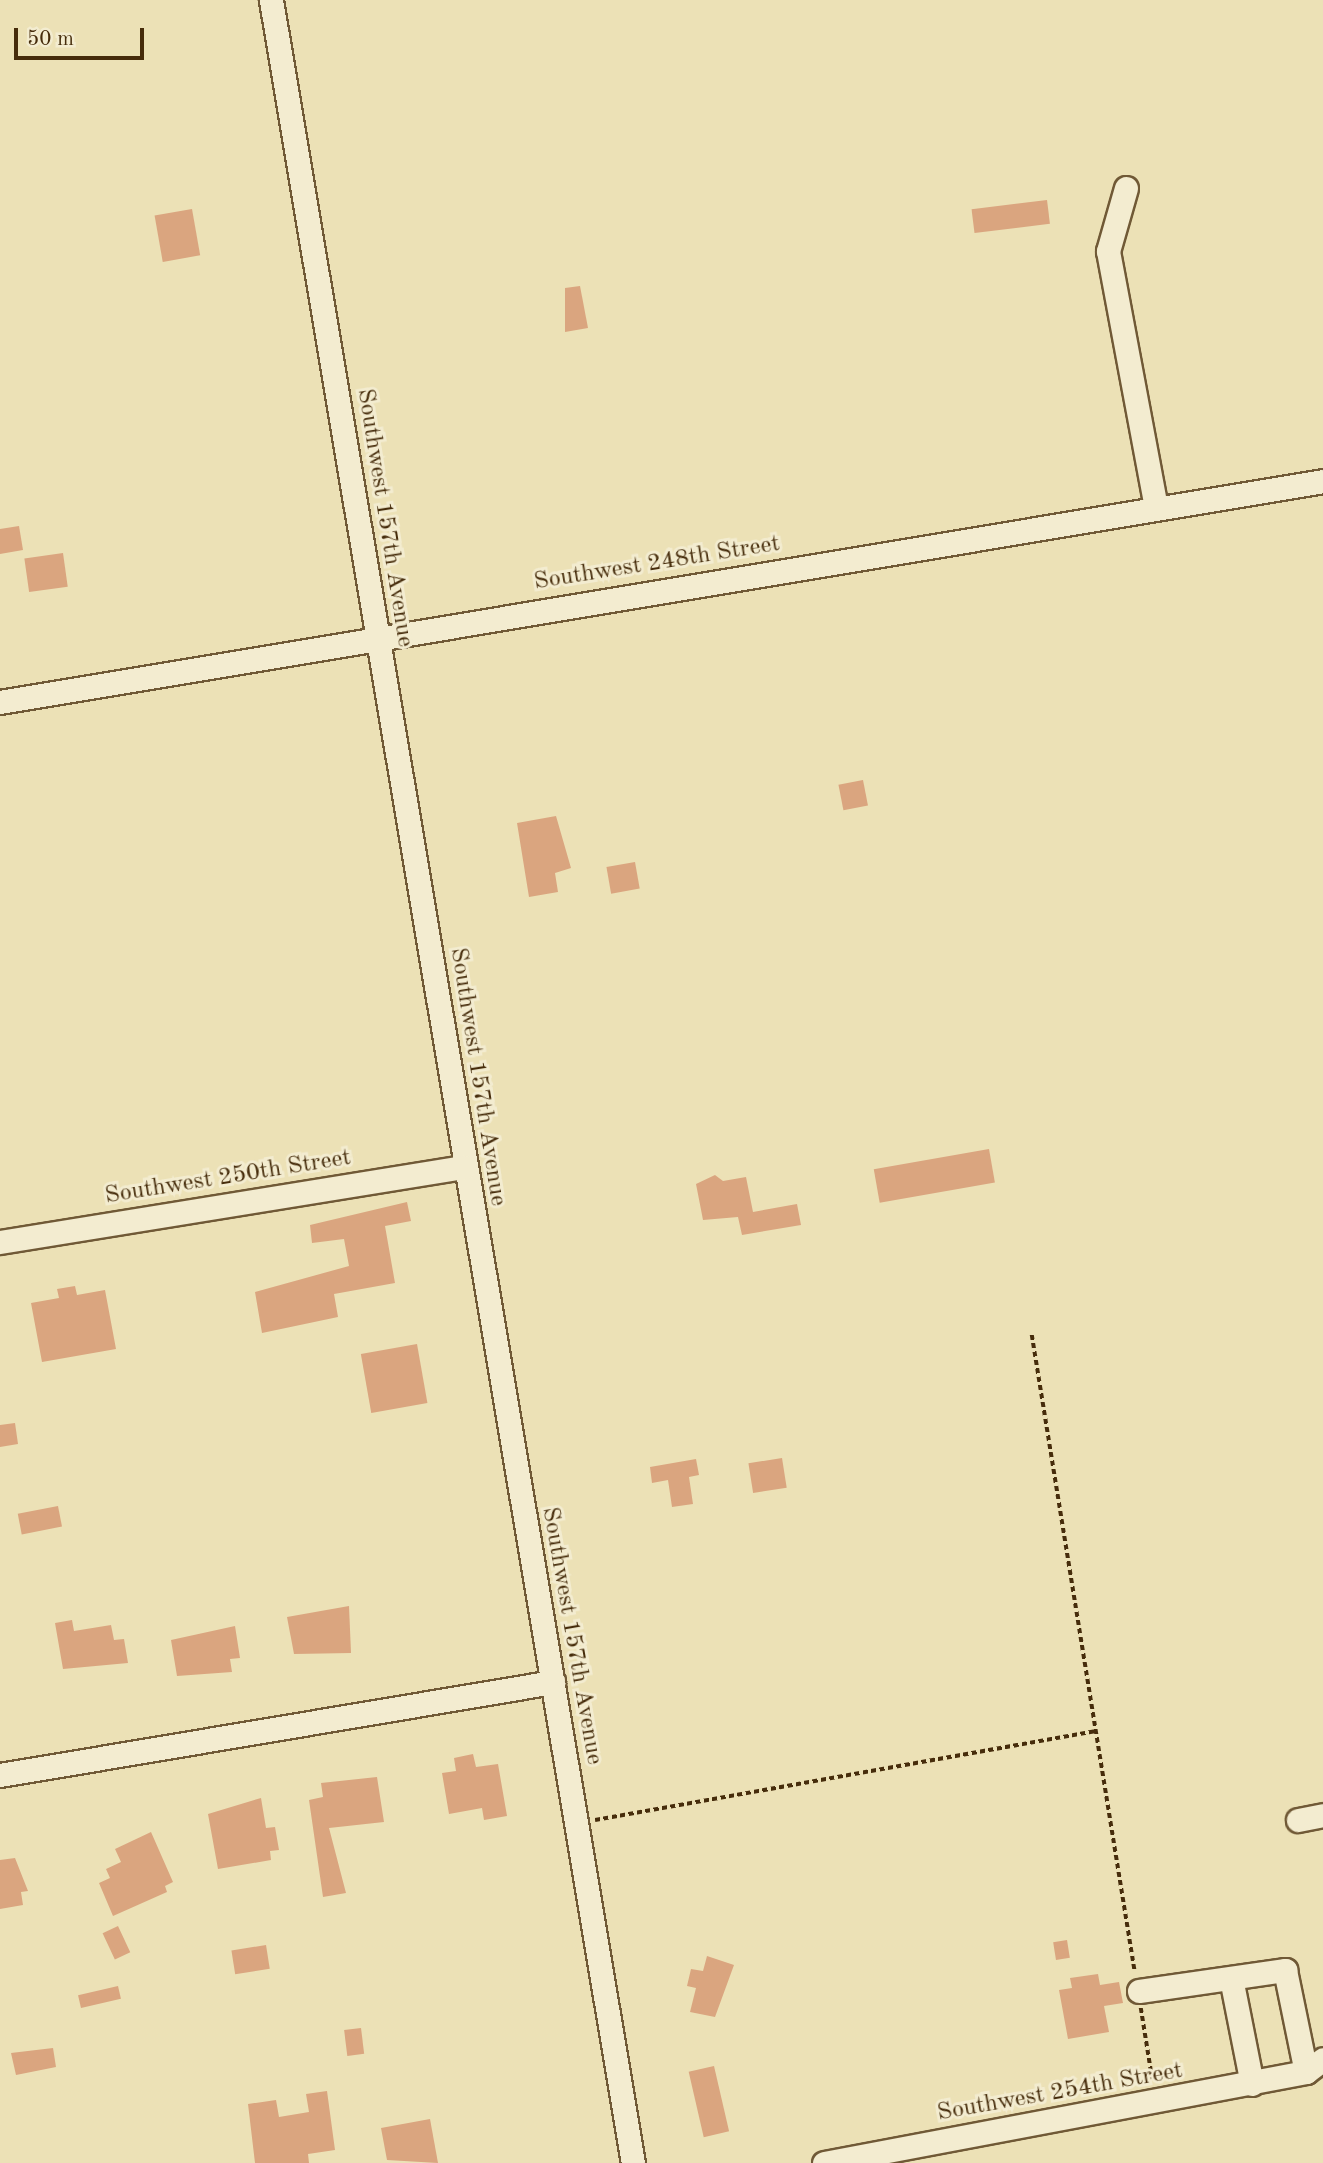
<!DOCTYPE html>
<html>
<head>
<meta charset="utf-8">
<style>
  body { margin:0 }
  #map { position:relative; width:1323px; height:2163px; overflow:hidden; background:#ece1b6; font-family:"Old Standard TT",serif }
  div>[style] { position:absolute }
  .building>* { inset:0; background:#daa57f; transform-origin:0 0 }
  .path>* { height:3.5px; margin-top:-1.75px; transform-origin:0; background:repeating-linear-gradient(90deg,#462c0b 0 5px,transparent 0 8.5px) }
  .roads { filter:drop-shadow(2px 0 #705936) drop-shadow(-2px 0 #705936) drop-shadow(0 2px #705936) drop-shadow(0 -2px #705936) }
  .minor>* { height:23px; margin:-11.5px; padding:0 11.5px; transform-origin:11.5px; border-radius:11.5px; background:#f3ecd0 }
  span { translate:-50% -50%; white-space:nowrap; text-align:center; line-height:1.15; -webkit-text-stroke:6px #f3ecd0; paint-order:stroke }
  .street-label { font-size:24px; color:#462c0b }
  .scale { position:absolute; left:14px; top:28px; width:130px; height:32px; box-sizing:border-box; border:4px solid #462c0b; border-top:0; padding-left:9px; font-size:21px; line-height:24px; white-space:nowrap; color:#462c0b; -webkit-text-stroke:5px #f3ecd0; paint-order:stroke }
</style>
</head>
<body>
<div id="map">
  <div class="building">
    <i style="left:1047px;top:200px;width:24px;height:76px;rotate:83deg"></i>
    <i style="left:192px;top:209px;width:47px;height:38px;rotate:80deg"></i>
    <i style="clip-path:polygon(580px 286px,588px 328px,565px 332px,565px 288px)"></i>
    <i style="clip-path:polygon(19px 526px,23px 550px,0 554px,0 529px)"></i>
    <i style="left:63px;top:553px;width:34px;height:39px;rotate:82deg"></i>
    <i style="left:863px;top:780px;width:26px;height:25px;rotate:79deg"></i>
    <i style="clip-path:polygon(556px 816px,571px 868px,555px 873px,558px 892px,529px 897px,517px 823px)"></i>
    <i style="left:635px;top:862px;width:27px;height:29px;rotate:80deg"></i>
    <i style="left:989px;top:1149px;width:34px;height:117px;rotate:80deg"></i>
    <i style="clip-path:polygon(715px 1175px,723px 1181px,746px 1177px,753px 1212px,797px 1204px,801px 1225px,742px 1235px,738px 1217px,703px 1220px,696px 1184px)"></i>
    <i style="clip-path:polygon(407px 1202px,411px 1221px,385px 1226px,395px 1283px,334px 1294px,338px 1317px,262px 1333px,255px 1292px,349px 1266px,344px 1239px,312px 1243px,310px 1225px)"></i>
    <i style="clip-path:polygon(75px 1286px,77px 1295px,105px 1290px,116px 1349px,42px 1362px,31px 1303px,59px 1298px,57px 1289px)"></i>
    <i style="left:417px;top:1344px;width:60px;height:57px;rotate:80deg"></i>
    <i style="clip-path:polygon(15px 1423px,18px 1444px,0 1447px,0 1425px)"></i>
    <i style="left:782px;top:1458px;width:30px;height:34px;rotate:81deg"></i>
    <i style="clip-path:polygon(696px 1459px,699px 1475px,689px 1477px,693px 1504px,672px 1507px,668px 1480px,652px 1483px,650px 1467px)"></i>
    <i style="left:58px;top:1506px;width:21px;height:41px;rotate:79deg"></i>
    <i style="clip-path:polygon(349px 1606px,351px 1653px,294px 1654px,287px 1617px)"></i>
    <i style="clip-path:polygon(72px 1620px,74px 1631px,111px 1625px,114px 1640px,124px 1639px,128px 1663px,63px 1669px,55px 1623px)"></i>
    <i style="clip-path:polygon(235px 1626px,240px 1658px,230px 1659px,232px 1672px,177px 1676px,171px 1640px)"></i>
    <i style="clip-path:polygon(473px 1754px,476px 1767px,498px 1764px,507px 1816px,484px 1820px,482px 1808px,449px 1814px,442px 1773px,456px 1771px,454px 1758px)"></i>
    <i style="clip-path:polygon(377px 1777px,384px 1822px,329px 1828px,346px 1893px,323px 1897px,309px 1800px,323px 1797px,321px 1783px)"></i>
    <i style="clip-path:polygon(261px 1798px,266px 1828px,275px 1827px,279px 1850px,270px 1851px,271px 1860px,218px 1869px,208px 1814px)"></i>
    <i style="clip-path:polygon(151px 1832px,173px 1882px,165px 1886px,167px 1892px,113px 1916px,99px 1883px,110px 1878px,106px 1869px,121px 1862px,115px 1849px)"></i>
    <i style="clip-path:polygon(15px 1858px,28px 1891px,21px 1892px,23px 1905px,0 1909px,0 1860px)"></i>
    <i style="left:118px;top:1926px;width:29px;height:17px;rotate:65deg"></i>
    <i style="left:1067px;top:1940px;width:18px;height:14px;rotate:81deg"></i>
    <i style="left:266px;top:1945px;width:24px;height:35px;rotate:81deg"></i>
    <i style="clip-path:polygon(707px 1956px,734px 1965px,715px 2017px,690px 2012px,696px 1988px,687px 1986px,691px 1969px,703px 1971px)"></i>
    <i style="clip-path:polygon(1098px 1974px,1100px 1985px,1119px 1982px,1123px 2003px,1104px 2006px,1109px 2032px,1068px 2039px,1059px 1990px,1072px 1988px,1070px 1978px)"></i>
    <i style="left:118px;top:1986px;width:13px;height:41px;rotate:77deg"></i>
    <i style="left:361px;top:2028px;width:26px;height:17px;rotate:83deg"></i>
    <i style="clip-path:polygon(53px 2048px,56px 2067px,16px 2075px,11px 2053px)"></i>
    <i style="left:714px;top:2066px;width:67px;height:26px;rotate:77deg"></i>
    <i style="clip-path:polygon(327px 2091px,335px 2150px,308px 2154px,309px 2163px,255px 2163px,248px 2104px,276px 2100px,279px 2117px,309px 2112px,306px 2094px)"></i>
    <i style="clip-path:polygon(430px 2119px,438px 2163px,387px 2160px,381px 2128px)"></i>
  </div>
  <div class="path">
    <i style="left:1032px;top:1335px;width:645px;rotate:80.82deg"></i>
    <i style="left:595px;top:1820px;width:509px;rotate:-10.07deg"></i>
    <i style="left:1141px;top:2008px;width:76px;rotate:80.9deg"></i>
  </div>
  <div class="roads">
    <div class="minor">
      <i style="left:271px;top:0;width:2193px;rotate:80.5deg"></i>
      <i style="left:1126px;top:188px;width:66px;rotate:105.9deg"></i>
      <i style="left:1108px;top:251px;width:261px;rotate:79.4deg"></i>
      <i style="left:0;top:702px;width:1341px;rotate:-9.48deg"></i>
      <i style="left:0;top:1242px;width:471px;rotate:-9.2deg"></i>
      <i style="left:0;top:1775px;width:561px;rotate:-9.55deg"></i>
      <i style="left:1298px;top:1820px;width:25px;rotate:-11deg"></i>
      <i style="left:1231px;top:1978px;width:108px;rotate:78.8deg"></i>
      <i style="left:1139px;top:1991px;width:148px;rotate:-8.2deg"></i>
      <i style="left:1285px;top:1970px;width:104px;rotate:78.4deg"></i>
      <i style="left:824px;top:2163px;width:491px;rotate:-10.7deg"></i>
      <i style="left:1306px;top:2072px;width:21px;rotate:-37deg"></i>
    </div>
  </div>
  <div class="street-label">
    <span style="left:384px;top:518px;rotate:81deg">Southwest 157th Avenue</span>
    <span style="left:657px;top:564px;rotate:-9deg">Southwest 248th Street</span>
    <span style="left:477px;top:1077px;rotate:81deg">Southwest 157th Avenue</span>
    <span style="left:228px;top:1178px;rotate:-9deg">Southwest 250th Street</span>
    <span style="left:571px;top:1636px;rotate:80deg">Southwest 157th Avenue</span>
    <span style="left:1060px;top:2093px;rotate:-10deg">Southwest 254th Street</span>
  </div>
  <div class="scale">50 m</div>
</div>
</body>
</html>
